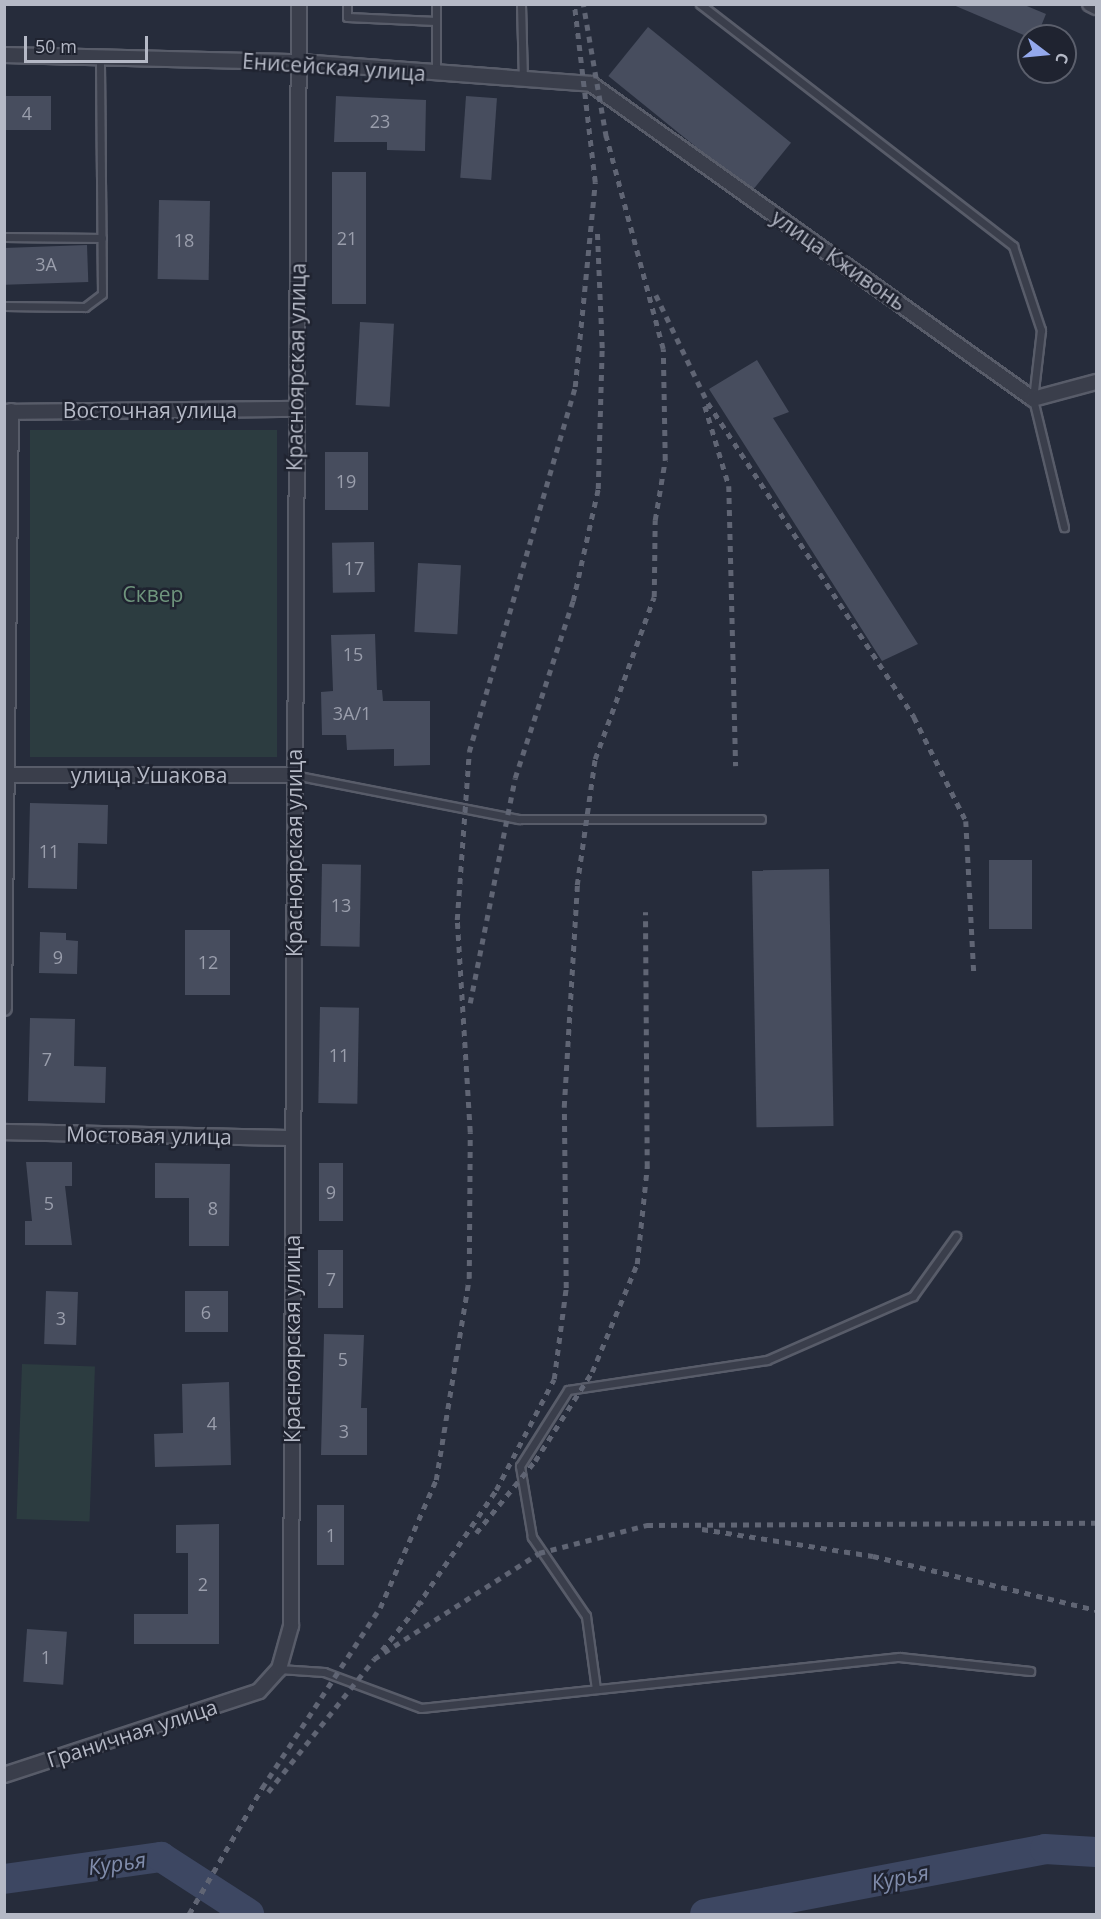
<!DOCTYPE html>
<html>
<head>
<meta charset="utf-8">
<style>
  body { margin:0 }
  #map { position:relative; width:1101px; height:1919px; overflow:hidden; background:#262c3b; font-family:"Open Sans",sans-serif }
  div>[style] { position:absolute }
  .green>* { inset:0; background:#2c3c40; transform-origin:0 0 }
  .river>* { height:30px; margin:-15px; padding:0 15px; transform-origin:15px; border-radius:15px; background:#3d4762 }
  .building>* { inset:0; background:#474d5e; transform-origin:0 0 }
  .roads { filter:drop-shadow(2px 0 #585c69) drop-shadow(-2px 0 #585c69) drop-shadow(0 2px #585c69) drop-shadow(0 -2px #585c69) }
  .lane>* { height:7px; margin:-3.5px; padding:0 3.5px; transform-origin:3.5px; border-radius:3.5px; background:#3a3e4b }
  .street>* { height:14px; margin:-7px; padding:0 7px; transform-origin:7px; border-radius:7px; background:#3a3e4b }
  .rail>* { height:4.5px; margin-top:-2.25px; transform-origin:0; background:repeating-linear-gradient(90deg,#606574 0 6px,transparent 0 12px) }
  span { translate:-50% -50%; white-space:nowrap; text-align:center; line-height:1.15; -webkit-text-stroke:5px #1f2330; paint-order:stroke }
  .number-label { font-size:18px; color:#9a9eac }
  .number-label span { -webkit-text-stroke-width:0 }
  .street-label { font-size:21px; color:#b5b9c6 }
  .park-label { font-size:21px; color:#6f957d }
  .water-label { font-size:22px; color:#808cab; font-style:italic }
  .frame { position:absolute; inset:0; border:6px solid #b5b9c6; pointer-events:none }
  .north { position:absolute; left:1017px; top:24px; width:60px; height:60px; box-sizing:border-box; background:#1f2330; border:2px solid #5b5f6c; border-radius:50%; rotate:106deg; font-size:16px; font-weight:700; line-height:24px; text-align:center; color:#b5b9c6 }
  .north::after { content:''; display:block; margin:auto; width:21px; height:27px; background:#94a9ed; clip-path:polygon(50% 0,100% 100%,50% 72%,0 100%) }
  .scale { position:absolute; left:24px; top:36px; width:124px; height:27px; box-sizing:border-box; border:3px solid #b5b9c6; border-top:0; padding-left:8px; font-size:18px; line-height:21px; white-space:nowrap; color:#b5b9c6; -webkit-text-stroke:4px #1f2330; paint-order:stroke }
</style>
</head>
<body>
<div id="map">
  <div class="green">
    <i style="left:30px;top:430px;width:247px;height:327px"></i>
    <i style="left:22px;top:1364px;width:73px;height:155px;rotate:2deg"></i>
  </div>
  <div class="river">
    <i style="left:4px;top:1879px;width:159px;rotate:-8deg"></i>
    <i style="left:161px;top:1857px;width:105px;rotate:32.9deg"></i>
    <i style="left:705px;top:1914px;width:346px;rotate:-10.8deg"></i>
    <i style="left:1045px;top:1849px;width:51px;rotate:3.4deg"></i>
  </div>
  <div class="building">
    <i style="clip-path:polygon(951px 4px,1022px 4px,1046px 14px,1037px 36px,1026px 36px)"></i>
    <i style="left:648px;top:27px;width:184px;height:63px;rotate:39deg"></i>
    <i style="left:4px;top:96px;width:47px;height:34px"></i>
    <i style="clip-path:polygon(336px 96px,426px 100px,425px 151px,387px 150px,387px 142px,334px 142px)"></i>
    <i style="left:466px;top:96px;width:31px;height:82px;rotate:4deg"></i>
    <i style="left:332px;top:172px;width:34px;height:132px"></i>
    <i style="left:159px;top:200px;width:51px;height:79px;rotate:1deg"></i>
    <i style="left:87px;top:245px;width:37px;height:83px;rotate:88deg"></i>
    <i style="left:360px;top:322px;width:34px;height:83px;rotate:3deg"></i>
    <i style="clip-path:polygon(757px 360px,789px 412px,773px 418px,918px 644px,882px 661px,709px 389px)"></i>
    <i style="left:325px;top:452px;width:43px;height:58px"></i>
    <i style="left:374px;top:542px;width:50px;height:42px;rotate:89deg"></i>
    <i style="left:418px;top:563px;width:43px;height:69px;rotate:3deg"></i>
    <i style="clip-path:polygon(375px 634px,377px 690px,382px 690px,383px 701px,430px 701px,430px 765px,394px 766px,394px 749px,347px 750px,346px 735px,322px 735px,321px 692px,333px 691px,331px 635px)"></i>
    <i style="clip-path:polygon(30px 803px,108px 805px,107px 844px,78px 843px,77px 889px,28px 888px)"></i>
    <i style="left:989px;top:860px;width:43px;height:69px"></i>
    <i style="left:322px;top:864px;width:39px;height:82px;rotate:1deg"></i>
    <i style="left:829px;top:869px;width:257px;height:77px;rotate:89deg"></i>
    <i style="left:185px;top:930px;width:45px;height:65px"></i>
    <i style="clip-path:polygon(40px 932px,66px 933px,66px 940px,78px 941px,77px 974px,39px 973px)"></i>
    <i style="left:320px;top:1007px;width:39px;height:96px;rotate:1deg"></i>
    <i style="clip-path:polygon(30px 1018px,75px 1019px,74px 1066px,106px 1067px,105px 1103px,28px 1101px)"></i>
    <i style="clip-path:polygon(26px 1162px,72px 1162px,72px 1186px,65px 1186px,72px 1245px,25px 1245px,25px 1221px,32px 1221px)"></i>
    <i style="clip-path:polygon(155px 1163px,230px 1164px,229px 1246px,189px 1246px,189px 1198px,155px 1198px)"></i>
    <i style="left:319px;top:1163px;width:24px;height:58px"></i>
    <i style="left:343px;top:1250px;width:58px;height:25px;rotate:90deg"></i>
    <i style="left:46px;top:1291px;width:32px;height:53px;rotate:2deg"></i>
    <i style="left:185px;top:1291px;width:43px;height:41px"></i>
    <i style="clip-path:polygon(324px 1334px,364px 1335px,361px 1408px,367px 1408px,367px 1455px,321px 1455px)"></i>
    <i style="clip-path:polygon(229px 1382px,231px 1465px,155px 1467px,154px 1434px,183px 1433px,182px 1384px)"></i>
    <i style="left:317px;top:1505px;width:27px;height:60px"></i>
    <i style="clip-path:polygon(219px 1524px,219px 1644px,134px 1644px,134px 1614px,188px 1614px,188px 1553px,176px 1553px,176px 1525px)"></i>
    <i style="left:27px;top:1629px;width:40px;height:53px;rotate:4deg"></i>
  </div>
  <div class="roads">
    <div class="lane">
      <i style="left:347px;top:4px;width:13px;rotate:90deg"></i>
      <i style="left:347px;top:17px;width:89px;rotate:2.6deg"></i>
      <i style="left:521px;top:4px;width:75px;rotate:88.5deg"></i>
      <i style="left:700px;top:4px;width:396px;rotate:37.7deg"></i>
      <i style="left:1013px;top:246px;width:89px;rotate:71.6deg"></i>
      <i style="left:1041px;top:330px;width:69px;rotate:96.6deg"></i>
      <i style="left:1033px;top:399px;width:132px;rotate:76.4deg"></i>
      <i style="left:436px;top:73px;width:69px;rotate:-90deg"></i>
      <i style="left:4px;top:237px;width:98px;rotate:0.6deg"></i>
      <i style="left:4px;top:306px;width:81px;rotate:0.7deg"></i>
      <i style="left:85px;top:307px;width:21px;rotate:-37deg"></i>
      <i style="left:102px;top:294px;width:237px;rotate:-90.5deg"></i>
      <i style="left:294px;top:775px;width:229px;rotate:11.1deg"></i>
      <i style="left:519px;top:819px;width:242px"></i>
      <i style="left:279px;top:1669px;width:45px;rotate:3.8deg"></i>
      <i style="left:324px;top:1672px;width:103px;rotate:20.4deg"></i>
      <i style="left:421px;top:1708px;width:481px;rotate:-6.1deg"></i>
      <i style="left:899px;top:1657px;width:132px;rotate:6.1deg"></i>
      <i style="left:596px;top:1689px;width:74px;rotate:-97.8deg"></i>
      <i style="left:586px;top:1616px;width:96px;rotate:-124.4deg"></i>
      <i style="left:532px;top:1537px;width:72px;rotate:-99.6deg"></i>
      <i style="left:520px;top:1466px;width:90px;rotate:-57.7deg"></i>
      <i style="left:568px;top:1390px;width:201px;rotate:-8.6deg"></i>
      <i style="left:767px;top:1360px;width:159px;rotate:-23.7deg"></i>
      <i style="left:913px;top:1296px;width:74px;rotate:-54.4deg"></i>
    </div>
    <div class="street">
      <i style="left:1090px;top:4px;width:7px;rotate:27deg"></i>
      <i style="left:4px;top:55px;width:296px;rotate:1.4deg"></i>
      <i style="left:300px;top:62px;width:292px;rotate:4.3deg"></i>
      <i style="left:591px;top:84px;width:543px;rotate:35.48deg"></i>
      <i style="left:1033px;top:399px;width:65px;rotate:-15.1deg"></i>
      <i style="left:4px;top:412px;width:292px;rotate:-0.6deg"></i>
      <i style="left:4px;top:775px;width:290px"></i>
      <i style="left:4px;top:1008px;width:597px;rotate:-89.33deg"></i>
      <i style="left:4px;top:1132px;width:289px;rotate:1.2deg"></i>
      <i style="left:4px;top:1775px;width:268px;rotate:-18.2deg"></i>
      <i style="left:259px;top:1691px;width:30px;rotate:-48deg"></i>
      <i style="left:279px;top:1669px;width:45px;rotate:-74.4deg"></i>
      <i style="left:291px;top:1626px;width:1622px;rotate:-89.72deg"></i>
    </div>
  </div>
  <div class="rail">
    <i style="left:656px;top:295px;width:120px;rotate:64.3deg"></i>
    <i style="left:708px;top:403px;width:376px;rotate:56.7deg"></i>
    <i style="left:914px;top:717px;width:116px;rotate:63.4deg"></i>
    <i style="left:966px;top:821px;width:151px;rotate:87deg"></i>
    <i style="left:705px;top:406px;width:84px;rotate:73.3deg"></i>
    <i style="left:729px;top:486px;width:280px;rotate:88.6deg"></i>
    <i style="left:470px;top:1003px;width:229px;rotate:-78.7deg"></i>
    <i style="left:515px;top:778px;width:186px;rotate:-71.9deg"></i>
    <i style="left:573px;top:601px;width:115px;rotate:-77.4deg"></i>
    <i style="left:598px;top:489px;width:141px;rotate:-88.4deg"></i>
    <i style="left:602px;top:348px;width:120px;rotate:-92.4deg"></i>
    <i style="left:702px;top:1529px;width:173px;rotate:9deg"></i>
    <i style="left:873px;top:1556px;width:229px;rotate:13.6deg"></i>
    <i style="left:476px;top:1533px;width:93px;rotate:-50.7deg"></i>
    <i style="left:535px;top:1461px;width:106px;rotate:-57.4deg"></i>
    <i style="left:592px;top:1372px;width:117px;rotate:-67.4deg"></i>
    <i style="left:637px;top:1264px;width:98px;rotate:-84.1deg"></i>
    <i style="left:647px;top:1167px;width:255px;rotate:-90.4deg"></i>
    <i style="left:417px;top:1606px;width:140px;rotate:-55.7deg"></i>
    <i style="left:496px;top:1490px;width:125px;rotate:-62.4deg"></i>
    <i style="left:554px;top:1379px;width:92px;rotate:-82.5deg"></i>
    <i style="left:566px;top:1288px;width:181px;rotate:-90.6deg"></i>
    <i style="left:564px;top:1107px;width:222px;rotate:-86.6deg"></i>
    <i style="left:577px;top:885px;width:127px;rotate:-81.9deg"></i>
    <i style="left:595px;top:759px;width:172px;rotate:-70deg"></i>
    <i style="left:654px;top:597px;width:77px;rotate:-89.3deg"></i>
    <i style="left:655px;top:520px;width:61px;rotate:-80.5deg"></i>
    <i style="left:665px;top:460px;width:111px;rotate:-91deg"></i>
    <i style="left:663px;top:349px;width:220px;rotate:-105deg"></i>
    <i style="left:606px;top:137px;width:135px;rotate:-99.8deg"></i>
    <i style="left:382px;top:1650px;width:63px;rotate:-50.8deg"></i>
    <i style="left:268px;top:1792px;width:170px;rotate:-51.4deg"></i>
    <i style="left:374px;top:1659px;width:196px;rotate:-32.7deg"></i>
    <i style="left:539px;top:1553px;width:112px;rotate:-14.5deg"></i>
    <i style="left:647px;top:1525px;width:449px;rotate:-0.3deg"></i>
    <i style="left:189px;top:1914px;width:146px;rotate:-59.9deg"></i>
    <i style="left:262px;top:1788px;width:215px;rotate:-56.8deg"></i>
    <i style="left:380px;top:1608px;width:140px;rotate:-66.4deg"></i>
    <i style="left:436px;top:1480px;width:205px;rotate:-80.7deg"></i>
    <i style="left:469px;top:1278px;width:146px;rotate:-89.6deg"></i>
    <i style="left:470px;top:1132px;width:212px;rotate:-93.5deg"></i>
    <i style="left:457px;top:920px;width:168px;rotate:-85.9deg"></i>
    <i style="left:469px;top:752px;width:380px;rotate:-73.8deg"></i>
    <i style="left:575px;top:387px;width:206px;rotate:-84.4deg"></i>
    <i style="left:595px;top:182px;width:179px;rotate:-96.7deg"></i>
  </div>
  <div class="number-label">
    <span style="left:27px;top:113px">4</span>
    <span style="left:380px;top:121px">23</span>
    <span style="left:347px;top:238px">21</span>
    <span style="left:184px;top:240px">18</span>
    <span style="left:46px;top:264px">3А</span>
    <span style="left:346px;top:481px">19</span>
    <span style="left:354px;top:568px">17</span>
    <span style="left:353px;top:654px">15</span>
    <span style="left:352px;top:713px">3А/1</span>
    <span style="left:49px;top:851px">11</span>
    <span style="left:341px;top:905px">13</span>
    <span style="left:58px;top:957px">9</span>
    <span style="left:208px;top:962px">12</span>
    <span style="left:339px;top:1055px">11</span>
    <span style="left:47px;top:1059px">7</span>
    <span style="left:331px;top:1192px">9</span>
    <span style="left:49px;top:1203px">5</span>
    <span style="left:213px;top:1208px">8</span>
    <span style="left:331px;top:1279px">7</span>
    <span style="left:206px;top:1312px">6</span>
    <span style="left:61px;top:1318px">3</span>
    <span style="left:343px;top:1359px">5</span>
    <span style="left:212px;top:1423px">4</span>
    <span style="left:344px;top:1431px">3</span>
    <span style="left:331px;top:1535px">1</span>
    <span style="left:203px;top:1584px">2</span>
    <span style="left:46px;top:1657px">1</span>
  </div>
  <div class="street-label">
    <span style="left:334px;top:67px;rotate:4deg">Енисейская улица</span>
    <span style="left:839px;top:260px;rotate:35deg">улица Кживонь</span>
    <span style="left:296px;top:367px;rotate:-89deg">Красноярская улица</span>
    <span style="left:150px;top:410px">Восточная улица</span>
    <span style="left:149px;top:775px">улица Ушакова</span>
    <span style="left:294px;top:853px;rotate:-90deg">Красноярская улица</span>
    <span style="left:149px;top:1135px;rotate:1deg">Мостовая улица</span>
    <span style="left:292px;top:1339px;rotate:-90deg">Красноярская улица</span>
    <span style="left:132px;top:1733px;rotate:-18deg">Граничная улица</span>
  </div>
  <div class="park-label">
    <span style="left:153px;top:594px">Сквер</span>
  </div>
  <div class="water-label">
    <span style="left:117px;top:1863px;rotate:-8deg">Курья</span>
    <span style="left:900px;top:1877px;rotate:-11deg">Курья</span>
  </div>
  <div class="frame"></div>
  <div class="north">С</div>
  <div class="scale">50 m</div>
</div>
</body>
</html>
